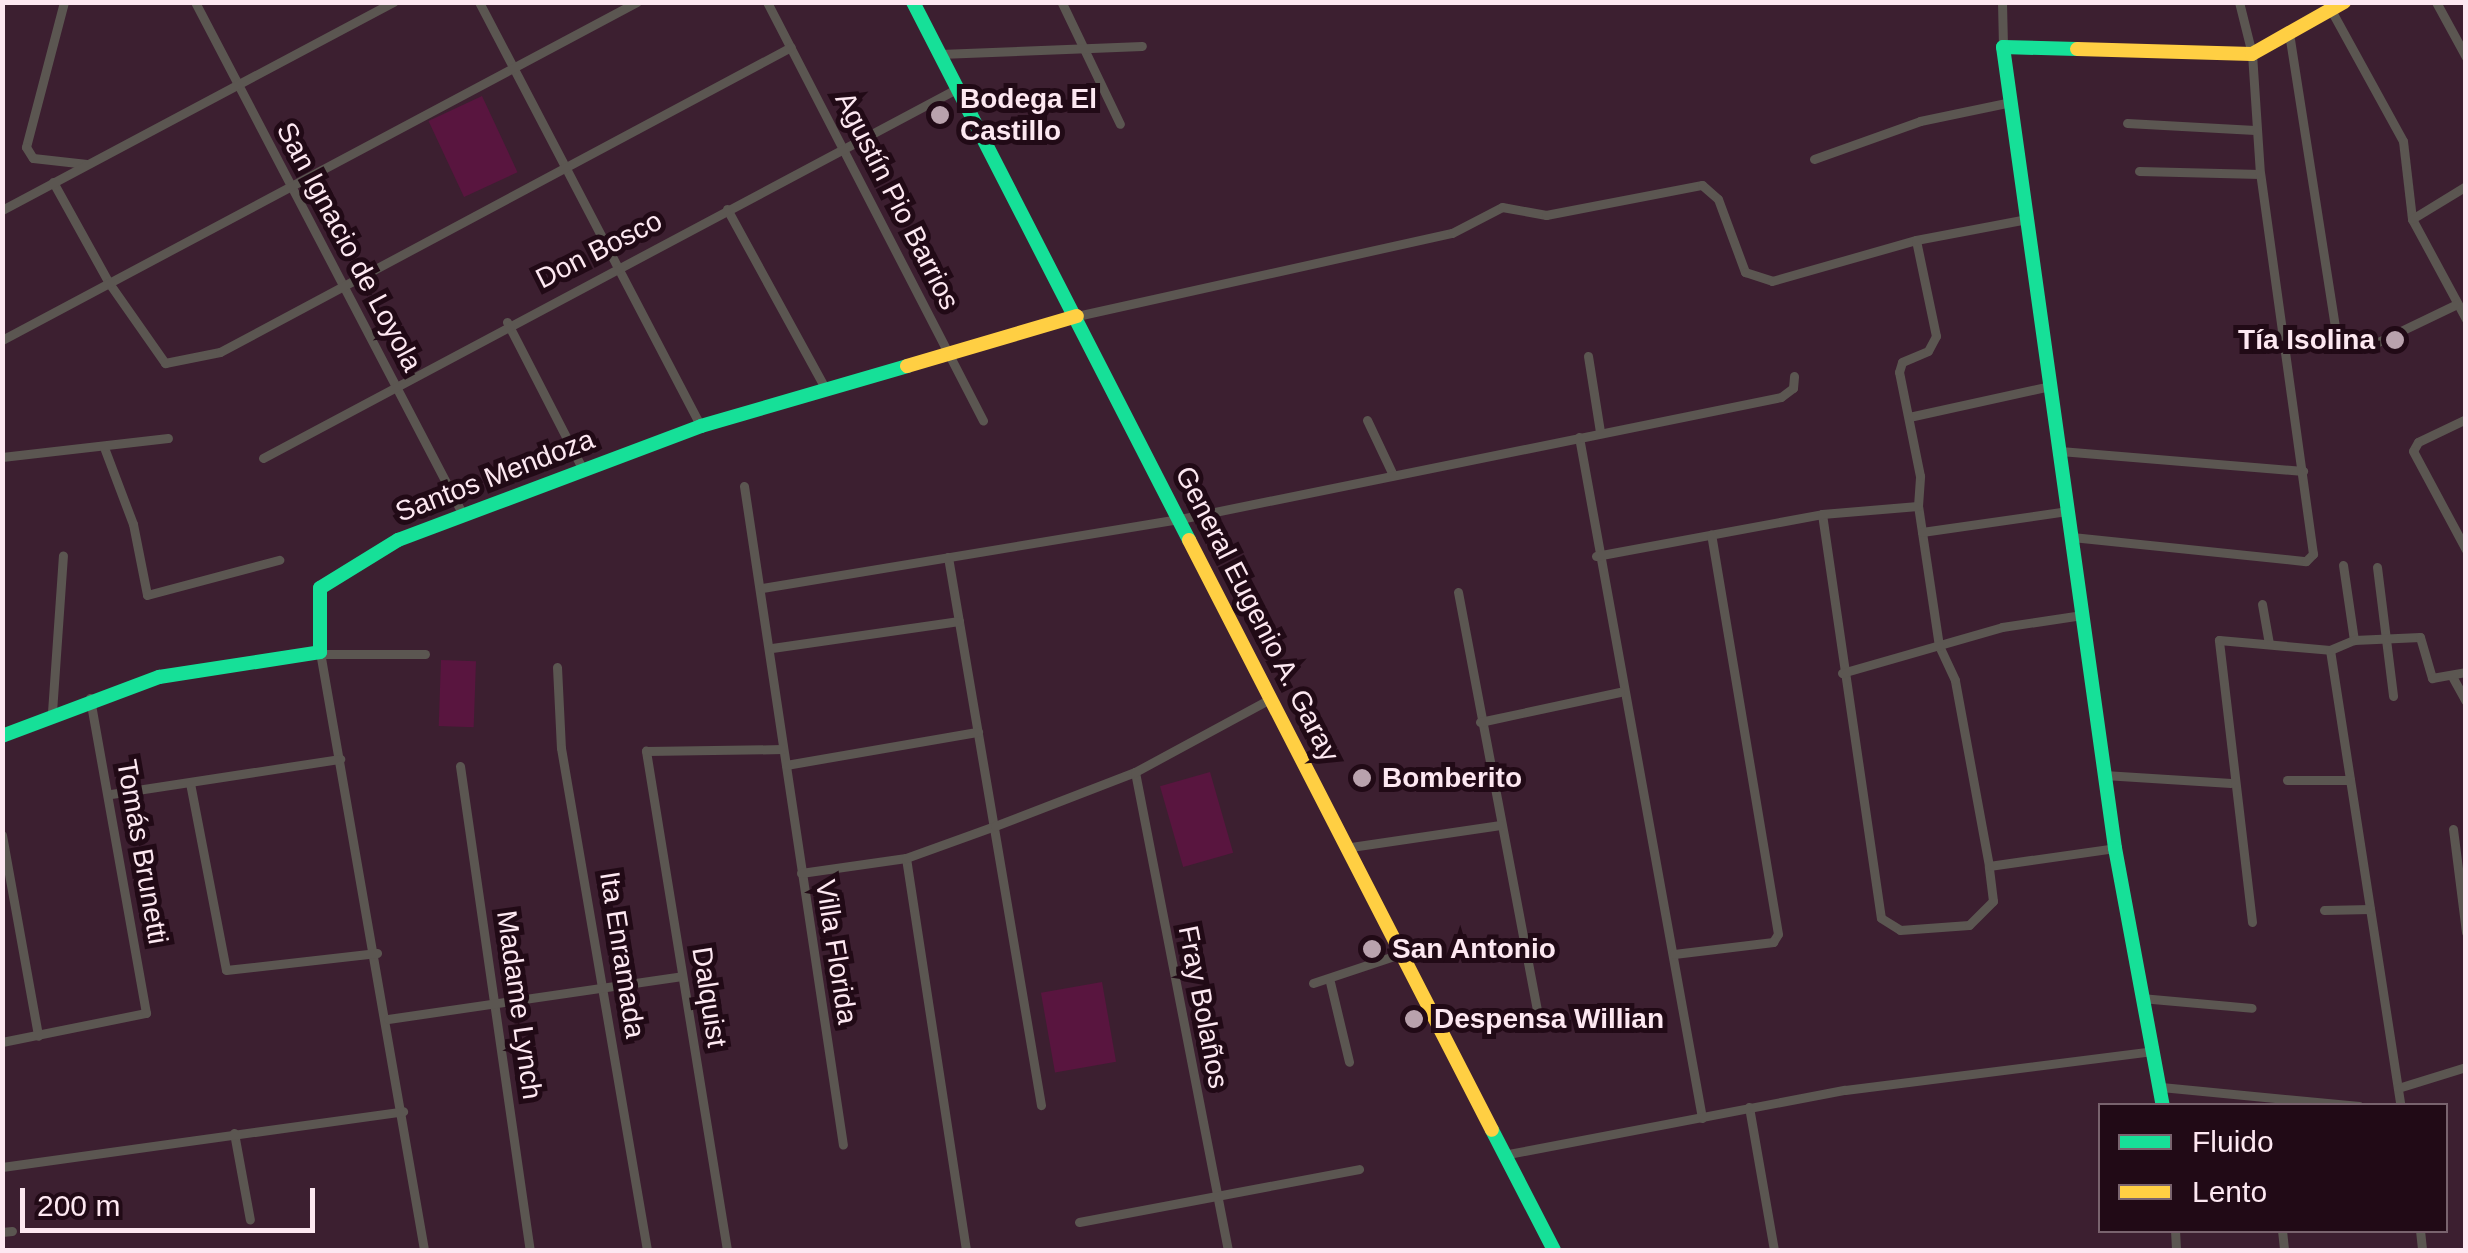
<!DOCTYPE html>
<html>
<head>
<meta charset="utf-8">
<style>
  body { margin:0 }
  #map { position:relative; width:2468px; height:1253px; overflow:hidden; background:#3c1f30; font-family:Helvetica,sans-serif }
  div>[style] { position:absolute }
  .green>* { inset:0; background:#59153f; transform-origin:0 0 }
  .street>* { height:9px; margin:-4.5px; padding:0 4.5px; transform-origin:4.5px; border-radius:4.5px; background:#5b5651 }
  .fast>* { height:14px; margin:-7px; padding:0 7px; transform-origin:7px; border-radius:7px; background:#16e098 }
  .slow>* { height:14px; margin:-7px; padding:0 7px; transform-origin:7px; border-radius:7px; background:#ffcf43 }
  .dots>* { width:28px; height:28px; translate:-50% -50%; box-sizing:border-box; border:5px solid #210a16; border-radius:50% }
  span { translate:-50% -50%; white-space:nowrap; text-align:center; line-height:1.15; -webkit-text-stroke:10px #210a16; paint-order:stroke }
  .poi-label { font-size:28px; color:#fde8f1; font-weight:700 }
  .left { translate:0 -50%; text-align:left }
  .right { translate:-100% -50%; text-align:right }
  .street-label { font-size:28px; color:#fde8f1 }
  .frame { position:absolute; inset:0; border:5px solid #fde8f1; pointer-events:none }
  .legend { position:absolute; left:2098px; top:1103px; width:350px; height:130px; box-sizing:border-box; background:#210a16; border:2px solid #79636e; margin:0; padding:12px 18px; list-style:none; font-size:30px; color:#fde8f1 }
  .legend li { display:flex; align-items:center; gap:20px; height:50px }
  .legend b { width:50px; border:2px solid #79636e }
  .scale { position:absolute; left:20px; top:1188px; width:295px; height:45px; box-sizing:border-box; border:5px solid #fde8f1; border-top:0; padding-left:12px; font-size:30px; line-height:35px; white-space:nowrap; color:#fde8f1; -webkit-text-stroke:8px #210a16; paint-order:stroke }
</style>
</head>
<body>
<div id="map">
  <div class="green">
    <i style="left:482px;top:96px;width:84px;height:59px;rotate:65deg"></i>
    <i style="left:441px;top:660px;width:35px;height:66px;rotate:2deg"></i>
    <i style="left:1210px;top:772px;width:84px;height:52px;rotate:74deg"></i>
    <i style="left:1102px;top:982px;width:81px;height:62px;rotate:80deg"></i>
  </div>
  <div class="street">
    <i style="left:64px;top:2px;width:150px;rotate:104.7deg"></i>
    <i style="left:26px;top:147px;width:13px;rotate:58deg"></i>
    <i style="left:33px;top:158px;width:54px;rotate:6.3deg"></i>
    <i style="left:195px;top:2px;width:577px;rotate:62.41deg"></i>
    <i style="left:479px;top:2px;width:479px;rotate:62.4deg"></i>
    <i style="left:767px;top:2px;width:471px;rotate:62.7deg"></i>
    <i style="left:2002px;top:2px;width:45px;rotate:88.7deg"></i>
    <i style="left:2436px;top:2px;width:63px;rotate:61.4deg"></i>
    <i style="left:1062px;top:3px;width:134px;rotate:64.4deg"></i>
    <i style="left:2331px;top:10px;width:149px;rotate:61.2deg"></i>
    <i style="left:2403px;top:141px;width:79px;rotate:83.4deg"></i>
    <i style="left:2412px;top:219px;width:114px;rotate:61.6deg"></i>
    <i style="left:2289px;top:33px;width:317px;rotate:81.1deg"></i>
    <i style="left:940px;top:54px;width:202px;rotate:-2.3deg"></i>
    <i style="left:2127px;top:123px;width:128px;rotate:3.1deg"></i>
    <i style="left:1814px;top:159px;width:113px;rotate:-19.7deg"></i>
    <i style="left:1920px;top:121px;width:93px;rotate:-11.8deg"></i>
    <i style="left:2139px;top:171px;width:121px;rotate:1.4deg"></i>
    <i style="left:53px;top:182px;width:115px;rotate:61deg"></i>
    <i style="left:109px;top:283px;width:98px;rotate:55deg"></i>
    <i style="left:165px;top:363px;width:56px;rotate:-11.3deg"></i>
    <i style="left:220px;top:352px;width:647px;rotate:-28.11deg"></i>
    <i style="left:727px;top:209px;width:204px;rotate:61.3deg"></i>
    <i style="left:2px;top:210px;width:444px;rotate:-28deg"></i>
    <i style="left:2412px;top:219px;width:63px;rotate:-31.4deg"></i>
    <i style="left:1077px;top:316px;width:384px;rotate:-12.5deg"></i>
    <i style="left:1452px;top:233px;width:56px;rotate:-27.5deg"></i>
    <i style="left:1502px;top:207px;width:45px;rotate:10.3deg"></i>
    <i style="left:1546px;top:215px;width:159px;rotate:-10.9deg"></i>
    <i style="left:1702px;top:185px;width:21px;rotate:41deg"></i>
    <i style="left:1718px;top:199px;width:78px;rotate:69.7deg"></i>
    <i style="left:1745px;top:272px;width:28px;rotate:18deg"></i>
    <i style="left:1772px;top:281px;width:150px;rotate:-15.9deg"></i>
    <i style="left:1916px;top:240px;width:113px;rotate:-10.7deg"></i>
    <i style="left:507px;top:322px;width:164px;rotate:62.8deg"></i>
    <i style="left:2px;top:340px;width:719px;rotate:-28.03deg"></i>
    <i style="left:2283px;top:347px;width:95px;rotate:-3deg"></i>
    <i style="left:2378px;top:342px;width:88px;rotate:-25.7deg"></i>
    <i style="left:1588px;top:356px;width:77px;rotate:81deg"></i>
    <i style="left:1909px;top:417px;width:144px;rotate:-12.4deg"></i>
    <i style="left:2466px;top:419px;width:53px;rotate:154.4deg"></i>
    <i style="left:2418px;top:442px;width:10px;rotate:119deg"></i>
    <i style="left:2413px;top:451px;width:112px;rotate:61.8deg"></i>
    <i style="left:1367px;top:420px;width:61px;rotate:64.7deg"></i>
    <i style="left:1579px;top:437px;width:692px;rotate:79.76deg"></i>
    <i style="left:105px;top:450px;width:79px;rotate:69.3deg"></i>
    <i style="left:133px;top:524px;width:72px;rotate:78.8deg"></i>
    <i style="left:147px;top:595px;width:137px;rotate:-14.9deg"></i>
    <i style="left:2060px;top:451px;width:244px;rotate:4.7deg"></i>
    <i style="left:2px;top:457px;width:167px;rotate:-6.5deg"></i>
    <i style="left:263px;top:458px;width:787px;rotate:-28.03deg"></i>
    <i style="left:744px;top:486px;width:666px;rotate:81.46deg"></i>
    <i style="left:1822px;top:514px;width:408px;rotate:81.7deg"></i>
    <i style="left:1881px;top:918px;width:22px;rotate:32deg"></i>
    <i style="left:1900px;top:930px;width:69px;rotate:-4.1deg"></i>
    <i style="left:1969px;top:925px;width:34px;rotate:-45deg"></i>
    <i style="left:1993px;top:901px;width:35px;rotate:-97deg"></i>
    <i style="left:1989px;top:866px;width:189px;rotate:-100.4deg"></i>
    <i style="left:1955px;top:680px;width:38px;rotate:-115deg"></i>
    <i style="left:1939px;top:646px;width:142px;rotate:-98.5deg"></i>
    <i style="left:1918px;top:506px;width:30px;rotate:-86deg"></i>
    <i style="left:1920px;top:476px;width:106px;rotate:-101.4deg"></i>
    <i style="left:1899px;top:372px;width:10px;rotate:-73deg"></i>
    <i style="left:1902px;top:362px;width:28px;rotate:-23deg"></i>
    <i style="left:1928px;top:351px;width:17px;rotate:-62deg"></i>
    <i style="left:1936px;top:336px;width:98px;rotate:-101.8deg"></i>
    <i style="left:1922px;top:532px;width:148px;rotate:-8.2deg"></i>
    <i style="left:2072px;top:537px;width:235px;rotate:5.9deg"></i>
    <i style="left:2306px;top:561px;width:10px;rotate:-45deg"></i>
    <i style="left:2313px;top:554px;width:384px;rotate:-97.9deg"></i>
    <i style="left:2260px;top:174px;width:120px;rotate:-93.8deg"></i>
    <i style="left:2252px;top:54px;width:54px;rotate:-104deg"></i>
    <i style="left:1596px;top:556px;width:230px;rotate:-10.5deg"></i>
    <i style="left:1822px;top:514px;width:96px;rotate:-4.8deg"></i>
    <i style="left:948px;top:557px;width:556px;rotate:80.37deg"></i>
    <i style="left:2343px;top:565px;width:76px;rotate:81.7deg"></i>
    <i style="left:2377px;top:567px;width:130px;rotate:82.9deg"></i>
    <i style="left:762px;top:588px;width:424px;rotate:-9.4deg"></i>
    <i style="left:1180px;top:519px;width:613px;rotate:-11.47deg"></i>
    <i style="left:1781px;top:397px;width:15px;rotate:-37deg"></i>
    <i style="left:1793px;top:388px;width:12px;rotate:-85deg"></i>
    <i style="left:1458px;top:592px;width:430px;rotate:79.3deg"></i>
    <i style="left:2262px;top:604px;width:40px;rotate:80deg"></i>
    <i style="left:772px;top:648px;width:189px;rotate:-8.2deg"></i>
    <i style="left:2330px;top:650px;width:461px;rotate:81.2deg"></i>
    <i style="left:320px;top:652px;width:607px;rotate:80.13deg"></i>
    <i style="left:320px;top:654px;width:105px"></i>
    <i style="left:557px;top:667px;width:81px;rotate:87.2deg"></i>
    <i style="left:561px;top:748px;width:509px;rotate:80.28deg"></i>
    <i style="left:1842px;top:673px;width:166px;rotate:-16deg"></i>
    <i style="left:2002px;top:627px;width:81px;rotate:-8.5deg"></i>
    <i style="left:2453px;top:678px;width:26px;rotate:61deg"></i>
    <i style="left:52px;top:712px;width:157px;rotate:-86deg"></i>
    <i style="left:1480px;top:722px;width:143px;rotate:-12.1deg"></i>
    <i style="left:786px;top:765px;width:195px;rotate:-9.8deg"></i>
    <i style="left:460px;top:766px;width:489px;rotate:81.8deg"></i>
    <i style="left:1135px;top:772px;width:487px;rotate:79deg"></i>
    <i style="left:2104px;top:775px;width:127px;rotate:3.6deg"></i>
    <i style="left:2287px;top:780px;width:63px"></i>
    <i style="left:190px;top:783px;width:190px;rotate:79.1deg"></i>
    <i style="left:226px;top:970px;width:152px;rotate:-6.4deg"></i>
    <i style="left:111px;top:794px;width:232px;rotate:-8.7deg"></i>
    <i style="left:2453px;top:829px;width:104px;rotate:82.8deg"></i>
    <i style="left:2px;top:835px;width:204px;rotate:79.8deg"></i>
    <i style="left:1351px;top:847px;width:151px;rotate:-8.4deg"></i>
    <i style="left:906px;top:858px;width:397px;rotate:81.3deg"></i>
    <i style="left:1989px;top:866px;width:127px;rotate:-8.1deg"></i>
    <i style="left:801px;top:873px;width:106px;rotate:-8.1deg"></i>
    <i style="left:906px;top:858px;width:95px;rotate:-19.8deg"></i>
    <i style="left:995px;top:826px;width:150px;rotate:-21.1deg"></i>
    <i style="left:1135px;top:772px;width:153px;rotate:-28.4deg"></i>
    <i style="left:2324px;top:910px;width:46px;rotate:-1.2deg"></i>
    <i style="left:2252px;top:922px;width:284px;rotate:-96.7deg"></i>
    <i style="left:2219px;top:640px;width:111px;rotate:5.1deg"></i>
    <i style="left:2330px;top:650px;width:26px;rotate:-23deg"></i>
    <i style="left:2354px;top:640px;width:66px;rotate:-2.6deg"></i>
    <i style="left:2420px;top:637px;width:43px;rotate:73.7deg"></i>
    <i style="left:2432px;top:678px;width:35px;rotate:-10deg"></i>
    <i style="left:1674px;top:954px;width:100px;rotate:-6.9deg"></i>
    <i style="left:1773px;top:942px;width:9px;rotate:-58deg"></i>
    <i style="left:1778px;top:934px;width:405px;rotate:-99.5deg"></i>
    <i style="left:1330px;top:982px;width:82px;rotate:76.6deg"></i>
    <i style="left:1313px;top:983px;width:95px;rotate:-18.4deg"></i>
    <i style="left:2141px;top:998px;width:111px;rotate:5.1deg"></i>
    <i style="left:388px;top:1019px;width:297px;rotate:-8.3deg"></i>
    <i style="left:2px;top:1042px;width:147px;rotate:-11.4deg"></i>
    <i style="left:146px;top:1013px;width:320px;rotate:-100.1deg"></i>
    <i style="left:2161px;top:1087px;width:199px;rotate:5.5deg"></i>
    <i style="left:2398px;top:1088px;width:71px;rotate:-17.2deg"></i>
    <i style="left:1749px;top:1107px;width:145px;rotate:80.1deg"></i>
    <i style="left:234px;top:1133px;width:88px;rotate:79.6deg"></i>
    <i style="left:1503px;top:1155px;width:348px;rotate:-10.8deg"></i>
    <i style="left:1845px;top:1090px;width:310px;rotate:-7.2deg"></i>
    <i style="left:2px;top:1167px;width:405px;rotate:-7.9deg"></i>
    <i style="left:1079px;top:1222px;width:285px;rotate:-10.7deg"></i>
    <i style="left:2175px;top:1230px;width:20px;rotate:87deg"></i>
    <i style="left:2282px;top:1230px;width:20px;rotate:84deg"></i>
    <i style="left:2420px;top:1230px;width:20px;rotate:84deg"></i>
    <i style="left:2px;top:1232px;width:10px;rotate:-6deg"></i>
    <i style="left:727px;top:1250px;width:506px;rotate:-99.22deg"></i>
    <i style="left:646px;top:751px;width:136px;rotate:-0.8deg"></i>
  </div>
  <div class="fast">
    <i style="left:913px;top:2px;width:605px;rotate:62.84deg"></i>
    <i style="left:2077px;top:49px;width:74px;rotate:-178.5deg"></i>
    <i style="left:2003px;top:47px;width:809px;rotate:82.04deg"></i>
    <i style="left:2115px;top:848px;width:262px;rotate:79.5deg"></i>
    <i style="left:2px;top:736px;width:168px;rotate:-20.6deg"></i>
    <i style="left:159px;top:677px;width:163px;rotate:-8.8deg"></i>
    <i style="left:320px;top:652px;width:64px;rotate:-90deg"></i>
    <i style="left:320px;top:588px;width:92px;rotate:-31.6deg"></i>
    <i style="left:398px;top:540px;width:324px;rotate:-20.6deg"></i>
    <i style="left:701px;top:426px;width:215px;rotate:-16.2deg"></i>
    <i style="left:1492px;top:1130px;width:135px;rotate:62.7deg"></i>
  </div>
  <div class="slow">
    <i style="left:2077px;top:49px;width:175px;rotate:1.6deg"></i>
    <i style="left:2252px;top:54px;width:106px;rotate:-29.5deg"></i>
    <i style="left:907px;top:366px;width:177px;rotate:-16.4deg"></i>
    <i style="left:1189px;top:540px;width:663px;rotate:62.82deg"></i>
  </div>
  <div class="dots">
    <i style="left:940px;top:115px;background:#b9a2ad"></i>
    <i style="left:2395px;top:340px;background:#b9a2ad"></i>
    <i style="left:1362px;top:778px;background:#b9a2ad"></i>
    <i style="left:1372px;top:949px;background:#b9a2ad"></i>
    <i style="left:1414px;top:1019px;background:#b9a2ad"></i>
  </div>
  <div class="poi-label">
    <span class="left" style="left:960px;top:115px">Bodega El<br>Castillo</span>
    <span class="right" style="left:2375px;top:340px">Tía Isolina</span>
    <span class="left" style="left:1382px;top:778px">Bomberito</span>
    <span class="left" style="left:1392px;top:949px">San Antonio</span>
    <span class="left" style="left:1434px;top:1019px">Despensa Willian</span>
  </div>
  <div class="street-label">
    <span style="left:897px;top:201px;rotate:63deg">Agustín Pio Barrios</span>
    <span style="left:349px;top:247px;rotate:62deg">San Ignacio de Loyola</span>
    <span style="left:599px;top:250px;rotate:-27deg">Don Bosco</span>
    <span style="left:495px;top:476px;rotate:-21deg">Santos Mendoza</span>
    <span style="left:1257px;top:614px;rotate:63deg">General Eugenio A. Garay</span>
    <span style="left:142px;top:852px;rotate:80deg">Tomás Brunetti</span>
    <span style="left:836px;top:952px;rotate:81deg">Villa Florida</span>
    <span style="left:622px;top:955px;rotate:81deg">Ita Enramada</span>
    <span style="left:709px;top:997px;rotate:81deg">Dalquist</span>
    <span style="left:519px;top:1005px;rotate:82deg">Madame Lynch</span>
    <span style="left:1203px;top:1007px;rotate:79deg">Fray Bolaños</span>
  </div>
  <div class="frame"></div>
  <ul class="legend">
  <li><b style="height:12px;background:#16e098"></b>Fluido</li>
  <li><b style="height:12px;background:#ffcf43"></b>Lento</li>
  </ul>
  <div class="scale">200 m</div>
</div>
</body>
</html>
